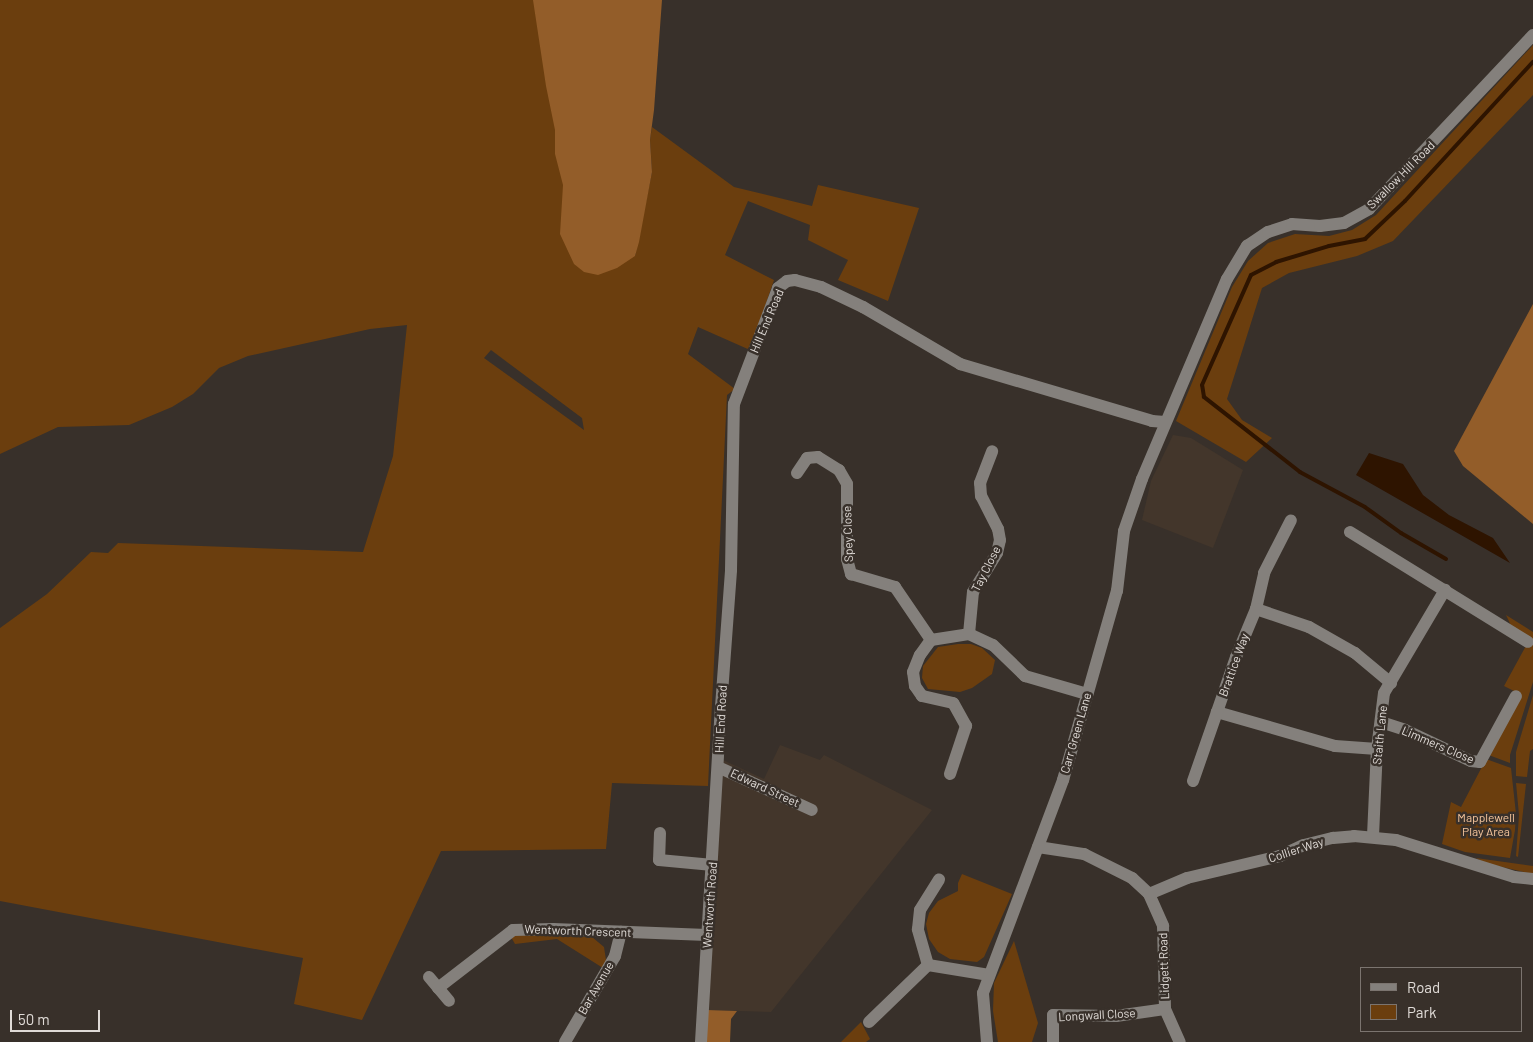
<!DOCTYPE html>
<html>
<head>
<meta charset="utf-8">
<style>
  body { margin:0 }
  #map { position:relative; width:1533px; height:1042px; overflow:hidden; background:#38302a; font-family:Barlow,sans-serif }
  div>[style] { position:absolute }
  .built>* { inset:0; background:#43362b }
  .green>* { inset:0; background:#6b3e0e }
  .forest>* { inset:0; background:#935d29 }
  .water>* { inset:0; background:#2e1400 }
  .stream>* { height:4px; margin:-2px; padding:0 2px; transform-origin:2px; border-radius:2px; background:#2e1400 }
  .minor>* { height:12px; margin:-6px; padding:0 6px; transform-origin:6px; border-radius:6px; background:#84807c }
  span { translate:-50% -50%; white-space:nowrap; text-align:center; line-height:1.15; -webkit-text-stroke:5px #38302a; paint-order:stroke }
  .street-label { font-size:12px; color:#e0dbd7 }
  .park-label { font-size:12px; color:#f7c79e }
  .legend { position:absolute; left:1360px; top:967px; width:162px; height:65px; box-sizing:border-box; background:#38302a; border:1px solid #7b746f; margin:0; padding:6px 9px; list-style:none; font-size:15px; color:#e0dbd7 }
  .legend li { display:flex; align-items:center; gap:10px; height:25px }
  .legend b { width:25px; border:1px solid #7b746f }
  .scale { position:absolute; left:10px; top:1010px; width:90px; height:22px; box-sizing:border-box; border:2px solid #e0dbd7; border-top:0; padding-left:6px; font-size:15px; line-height:18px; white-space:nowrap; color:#e0dbd7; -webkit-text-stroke:4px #38302a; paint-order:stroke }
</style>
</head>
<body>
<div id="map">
  <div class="built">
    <i style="clip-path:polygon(1173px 435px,1191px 438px,1243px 470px,1213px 548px,1142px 520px,1151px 481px)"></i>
    <i style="clip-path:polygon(780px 745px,820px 760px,824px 755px,932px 810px,771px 1012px,707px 1010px,723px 760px,764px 779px)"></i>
  </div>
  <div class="green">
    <i style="clip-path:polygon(evenodd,0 0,535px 0,635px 256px,652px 172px,650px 140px,652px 127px,734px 187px,812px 206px,818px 185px,919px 208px,888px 301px,838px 280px,848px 260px,808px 240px,810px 225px,748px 201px,725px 255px,774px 280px,750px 350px,698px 327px,688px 354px,735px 389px,727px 395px,708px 786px,612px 783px,606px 849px,441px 851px,362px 1020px,294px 1004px,303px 958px,0 901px,0 628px,47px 594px,91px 552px,108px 553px,118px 543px,363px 552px,393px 456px,407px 325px,370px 329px,248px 356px,219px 368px,193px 394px,172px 407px,129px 425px,58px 427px,0 454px,0 0,491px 350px,582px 418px,584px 430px,484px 358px,491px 350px)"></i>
    <i style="clip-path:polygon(1533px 45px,1533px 95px,1393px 241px,1357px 256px,1289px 273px,1262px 288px,1227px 399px,1242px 420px,1272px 438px,1246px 462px,1176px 421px,1232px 287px,1248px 261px,1268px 243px,1295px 234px,1329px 236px,1352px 230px,1376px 215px)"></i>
    <i style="clip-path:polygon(1506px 615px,1533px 632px,1533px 682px,1510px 755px,1510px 763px,1486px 754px,1518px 693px,1504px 686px,1528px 642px,1514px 632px)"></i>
    <i style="clip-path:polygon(958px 644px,971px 644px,982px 648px,995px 660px,992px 674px,972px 688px,960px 692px,928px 689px,922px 678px,923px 666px,938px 647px)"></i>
    <i style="clip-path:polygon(1533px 695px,1533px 749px,1530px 751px,1527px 777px,1516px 776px,1516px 752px)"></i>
    <i style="clip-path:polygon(1486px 759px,1511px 768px,1516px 814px,1515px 830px,1510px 858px,1465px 852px,1442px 844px,1451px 802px,1461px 807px)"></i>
    <i style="clip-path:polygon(1516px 783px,1526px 784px,1518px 857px,1516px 856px,1519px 815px)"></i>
    <i style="clip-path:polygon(1476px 858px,1533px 866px,1533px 874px,1485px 863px)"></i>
    <i style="clip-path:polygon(962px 874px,1012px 894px,984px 957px,977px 962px,950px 959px,938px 952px,929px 939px,926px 924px,929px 913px,938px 901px,958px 891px,958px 883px)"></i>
    <i style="clip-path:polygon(517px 935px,592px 937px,604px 947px,606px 960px,603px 968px,557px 939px,515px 944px,511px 937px)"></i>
    <i style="clip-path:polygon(1014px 941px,1038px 1023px,1032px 1042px,998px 1042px,993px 1011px,994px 983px)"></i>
    <i style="clip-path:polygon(861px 1022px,870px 1039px,866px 1042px,841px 1042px)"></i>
  </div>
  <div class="forest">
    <i style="clip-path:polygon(533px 0,662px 0,654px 110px,650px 140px,652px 172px,639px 242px,635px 256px,617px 268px,598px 275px,584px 272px,574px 264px,560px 234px,563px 185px,555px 154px,555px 130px,546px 86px)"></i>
    <i style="clip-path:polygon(1533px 304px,1533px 524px,1463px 466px,1454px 451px)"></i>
    <i style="clip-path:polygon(707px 1010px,737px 1011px,731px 1019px,730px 1042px,707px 1042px)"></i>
  </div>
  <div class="water">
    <i style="clip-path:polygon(1369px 453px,1403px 464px,1423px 495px,1449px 515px,1493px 538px,1510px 563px,1356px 475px)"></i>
  </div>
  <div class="stream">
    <i style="left:1446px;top:559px;width:52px;rotate:-150deg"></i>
    <i style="left:1401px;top:533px;width:44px;rotate:-144.2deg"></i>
    <i style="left:1365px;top:507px;width:74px;rotate:-151.7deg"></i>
    <i style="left:1300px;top:472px;width:122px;rotate:-142deg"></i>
    <i style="left:1204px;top:397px;width:12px;rotate:-99deg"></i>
    <i style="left:1202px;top:385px;width:120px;rotate:-66deg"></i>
    <i style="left:1251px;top:275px;width:28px;rotate:-27deg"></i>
    <i style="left:1276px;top:262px;width:55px;rotate:-16.8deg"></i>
    <i style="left:1329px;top:246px;width:37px;rotate:-11deg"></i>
    <i style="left:1365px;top:239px;width:55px;rotate:-43.5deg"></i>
    <i style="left:1405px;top:201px;width:189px;rotate:-47.4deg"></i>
  </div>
  <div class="minor">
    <i style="left:797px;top:473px;width:18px;rotate:-56deg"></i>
    <i style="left:807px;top:458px;width:11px;rotate:-5deg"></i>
    <i style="left:818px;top:457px;width:25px;rotate:32deg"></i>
    <i style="left:839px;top:470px;width:16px;rotate:60deg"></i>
    <i style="left:847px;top:484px;width:75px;rotate:90deg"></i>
    <i style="left:847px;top:559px;width:16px;rotate:75deg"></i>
    <i style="left:851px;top:574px;width:46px;rotate:16.5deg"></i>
    <i style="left:895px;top:587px;width:64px;rotate:55.8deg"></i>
    <i style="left:1350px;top:532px;width:209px;rotate:31.7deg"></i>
    <i style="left:1256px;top:609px;width:37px;rotate:-77deg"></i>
    <i style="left:1264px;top:573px;width:59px;rotate:-63deg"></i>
    <i style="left:969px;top:634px;width:42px;rotate:-84.6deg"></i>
    <i style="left:973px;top:592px;width:46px;rotate:-58.4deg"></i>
    <i style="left:997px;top:553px;width:13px;rotate:-77deg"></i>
    <i style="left:1000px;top:540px;width:11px;rotate:-100deg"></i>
    <i style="left:998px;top:529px;width:37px;rotate:-117deg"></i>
    <i style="left:981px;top:496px;width:13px;rotate:-94deg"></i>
    <i style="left:980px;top:483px;width:34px;rotate:-69deg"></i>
    <i style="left:1381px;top:722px;width:25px;rotate:18deg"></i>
    <i style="left:1405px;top:730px;width:73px;rotate:25.2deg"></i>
    <i style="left:1471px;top:761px;width:9px;rotate:6deg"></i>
    <i style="left:1480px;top:762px;width:75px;rotate:-61.4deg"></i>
    <i style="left:1377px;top:749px;width:42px;rotate:-175.9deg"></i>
    <i style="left:1335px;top:746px;width:123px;rotate:-163.9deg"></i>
    <i style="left:1217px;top:712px;width:58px;rotate:-70.9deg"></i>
    <i style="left:1236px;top:657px;width:52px;rotate:-67.4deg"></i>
    <i style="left:1256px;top:609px;width:56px;rotate:18.8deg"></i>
    <i style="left:1309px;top:627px;width:53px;rotate:29.5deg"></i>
    <i style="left:1355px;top:653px;width:47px;rotate:39.8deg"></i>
    <i style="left:718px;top:767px;width:103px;rotate:24.6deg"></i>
    <i style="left:950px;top:774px;width:51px;rotate:-71.6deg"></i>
    <i style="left:966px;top:726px;width:26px;rotate:-119deg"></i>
    <i style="left:953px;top:703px;width:32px;rotate:-167deg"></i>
    <i style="left:922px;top:696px;width:12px;rotate:-125deg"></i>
    <i style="left:915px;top:686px;width:14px;rotate:-98deg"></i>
    <i style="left:913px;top:672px;width:18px;rotate:-68deg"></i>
    <i style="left:920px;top:655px;width:19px;rotate:-54deg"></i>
    <i style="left:931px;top:640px;width:38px;rotate:-9deg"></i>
    <i style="left:969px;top:634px;width:26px;rotate:25deg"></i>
    <i style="left:993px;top:645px;width:45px;rotate:44.1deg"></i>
    <i style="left:1025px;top:676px;width:65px;rotate:16.2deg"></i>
    <i style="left:1193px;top:781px;width:73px;rotate:-70.8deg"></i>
    <i style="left:660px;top:833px;width:27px;rotate:92deg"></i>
    <i style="left:659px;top:860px;width:54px;rotate:5.3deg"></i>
    <i style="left:1373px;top:836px;width:87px;rotate:-87.4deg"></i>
    <i style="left:1377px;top:749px;width:56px;rotate:-82.9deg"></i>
    <i style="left:1384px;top:693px;width:120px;rotate:-59.4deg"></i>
    <i style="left:1038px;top:847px;width:47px;rotate:8.7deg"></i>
    <i style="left:1084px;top:854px;width:54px;rotate:26.6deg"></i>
    <i style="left:1132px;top:878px;width:23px;rotate:43deg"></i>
    <i style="left:1149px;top:894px;width:35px;rotate:66deg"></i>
    <i style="left:1163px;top:926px;width:83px;rotate:88.6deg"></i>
    <i style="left:1165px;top:1009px;width:36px;rotate:66deg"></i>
    <i style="left:1149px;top:894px;width:41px;rotate:-22.8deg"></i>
    <i style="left:1187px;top:878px;width:96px;rotate:-13.3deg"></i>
    <i style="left:1280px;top:856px;width:26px;rotate:-25deg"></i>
    <i style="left:1304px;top:845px;width:30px;rotate:-14deg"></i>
    <i style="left:1333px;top:838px;width:21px;rotate:-5deg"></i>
    <i style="left:1354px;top:836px;width:42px;rotate:5.4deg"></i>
    <i style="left:1396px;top:840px;width:124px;rotate:17.4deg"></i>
    <i style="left:1514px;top:877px;width:19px;rotate:6deg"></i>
    <i style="left:928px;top:965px;width:37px;rotate:-106deg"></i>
    <i style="left:918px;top:929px;width:19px;rotate:-84deg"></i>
    <i style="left:920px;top:910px;width:36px;rotate:-58deg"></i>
    <i style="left:429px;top:977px;width:31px;rotate:50deg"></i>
    <i style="left:438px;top:988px;width:95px;rotate:-37.7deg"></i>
    <i style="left:513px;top:930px;width:40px;rotate:-1.4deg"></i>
    <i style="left:553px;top:929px;width:154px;rotate:2.2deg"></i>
    <i style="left:869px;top:1022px;width:82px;rotate:-44deg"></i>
    <i style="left:928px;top:965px;width:62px;rotate:9.3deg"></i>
    <i style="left:565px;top:1042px;width:99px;rotate:-59.8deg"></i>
    <i style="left:615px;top:956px;width:25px;rotate:-76deg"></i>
    <i style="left:701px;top:1042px;width:336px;rotate:-86.6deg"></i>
    <i style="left:721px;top:707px;width:137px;rotate:-85.8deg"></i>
    <i style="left:731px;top:570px;width:166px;rotate:-89deg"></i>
    <i style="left:734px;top:404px;width:124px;rotate:-69.2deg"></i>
    <i style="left:778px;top:288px;width:11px;rotate:-38deg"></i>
    <i style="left:787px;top:281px;width:8px;rotate:-7deg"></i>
    <i style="left:795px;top:280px;width:27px;rotate:15deg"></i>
    <i style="left:821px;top:287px;width:47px;rotate:25.5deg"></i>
    <i style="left:863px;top:307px;width:113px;rotate:30.4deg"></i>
    <i style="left:960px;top:364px;width:200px;rotate:16.5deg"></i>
    <i style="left:1152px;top:421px;width:13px;rotate:4deg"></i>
    <i style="left:987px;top:1042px;width:49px;rotate:-94.7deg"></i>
    <i style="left:983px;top:993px;width:228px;rotate:-69.4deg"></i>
    <i style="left:1063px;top:780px;width:197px;rotate:-74.1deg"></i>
    <i style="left:1117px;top:591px;width:60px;rotate:-83.3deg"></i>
    <i style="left:1124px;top:531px;width:55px;rotate:-70.9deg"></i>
    <i style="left:1142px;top:479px;width:217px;rotate:-67deg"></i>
    <i style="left:1227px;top:279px;width:39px;rotate:-59deg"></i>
    <i style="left:1247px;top:246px;width:25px;rotate:-34deg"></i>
    <i style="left:1268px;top:232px;width:25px;rotate:-18deg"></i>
    <i style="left:1292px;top:224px;width:28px;rotate:4deg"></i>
    <i style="left:1320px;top:226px;width:24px;rotate:-7deg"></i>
    <i style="left:1344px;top:223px;width:29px;rotate:-29deg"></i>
    <i style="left:1369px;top:209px;width:239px;rotate:-46.7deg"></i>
    <i style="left:1053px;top:1042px;width:27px;rotate:-90deg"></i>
    <i style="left:1053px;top:1015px;width:63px;rotate:0.9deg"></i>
    <i style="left:1116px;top:1016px;width:49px;rotate:-8.1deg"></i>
  </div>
  <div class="street-label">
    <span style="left:1401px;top:175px;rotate:-45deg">Swallow Hill Road</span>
    <span style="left:767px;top:321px;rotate:-67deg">Hill End Road</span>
    <span style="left:848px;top:534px;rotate:-92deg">Spey Close</span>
    <span style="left:986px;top:569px;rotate:-63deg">Tay Close</span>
    <span style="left:1234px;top:665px;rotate:-70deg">Brattice Way</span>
    <span style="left:721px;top:719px;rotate:-87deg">Hill End Road</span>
    <span style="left:1076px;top:733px;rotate:-74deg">Carr Green Lane</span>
    <span style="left:1380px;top:735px;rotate:-84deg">Staith Lane</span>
    <span style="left:1438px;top:745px;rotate:23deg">Limmers Close</span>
    <span style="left:765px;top:788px;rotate:25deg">Edward Street</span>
    <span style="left:1296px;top:850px;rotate:-18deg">Collier Way</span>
    <span style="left:710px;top:905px;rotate:-86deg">Wentworth Road</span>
    <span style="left:578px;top:931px;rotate:2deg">Wentworth Crescent</span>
    <span style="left:1164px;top:966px;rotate:-92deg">Lidgett Road</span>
    <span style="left:596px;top:988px;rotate:-60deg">Bar Avenue</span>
    <span style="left:1097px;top:1015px;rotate:-3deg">Longwall Close</span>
  </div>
  <div class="park-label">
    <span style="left:1486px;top:825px">Mapplewell<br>Play Area</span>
  </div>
  <ul class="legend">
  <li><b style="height:6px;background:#84807c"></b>Road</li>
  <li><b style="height:14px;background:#6b3e0e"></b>Park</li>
  </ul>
  <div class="scale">50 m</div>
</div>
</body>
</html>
